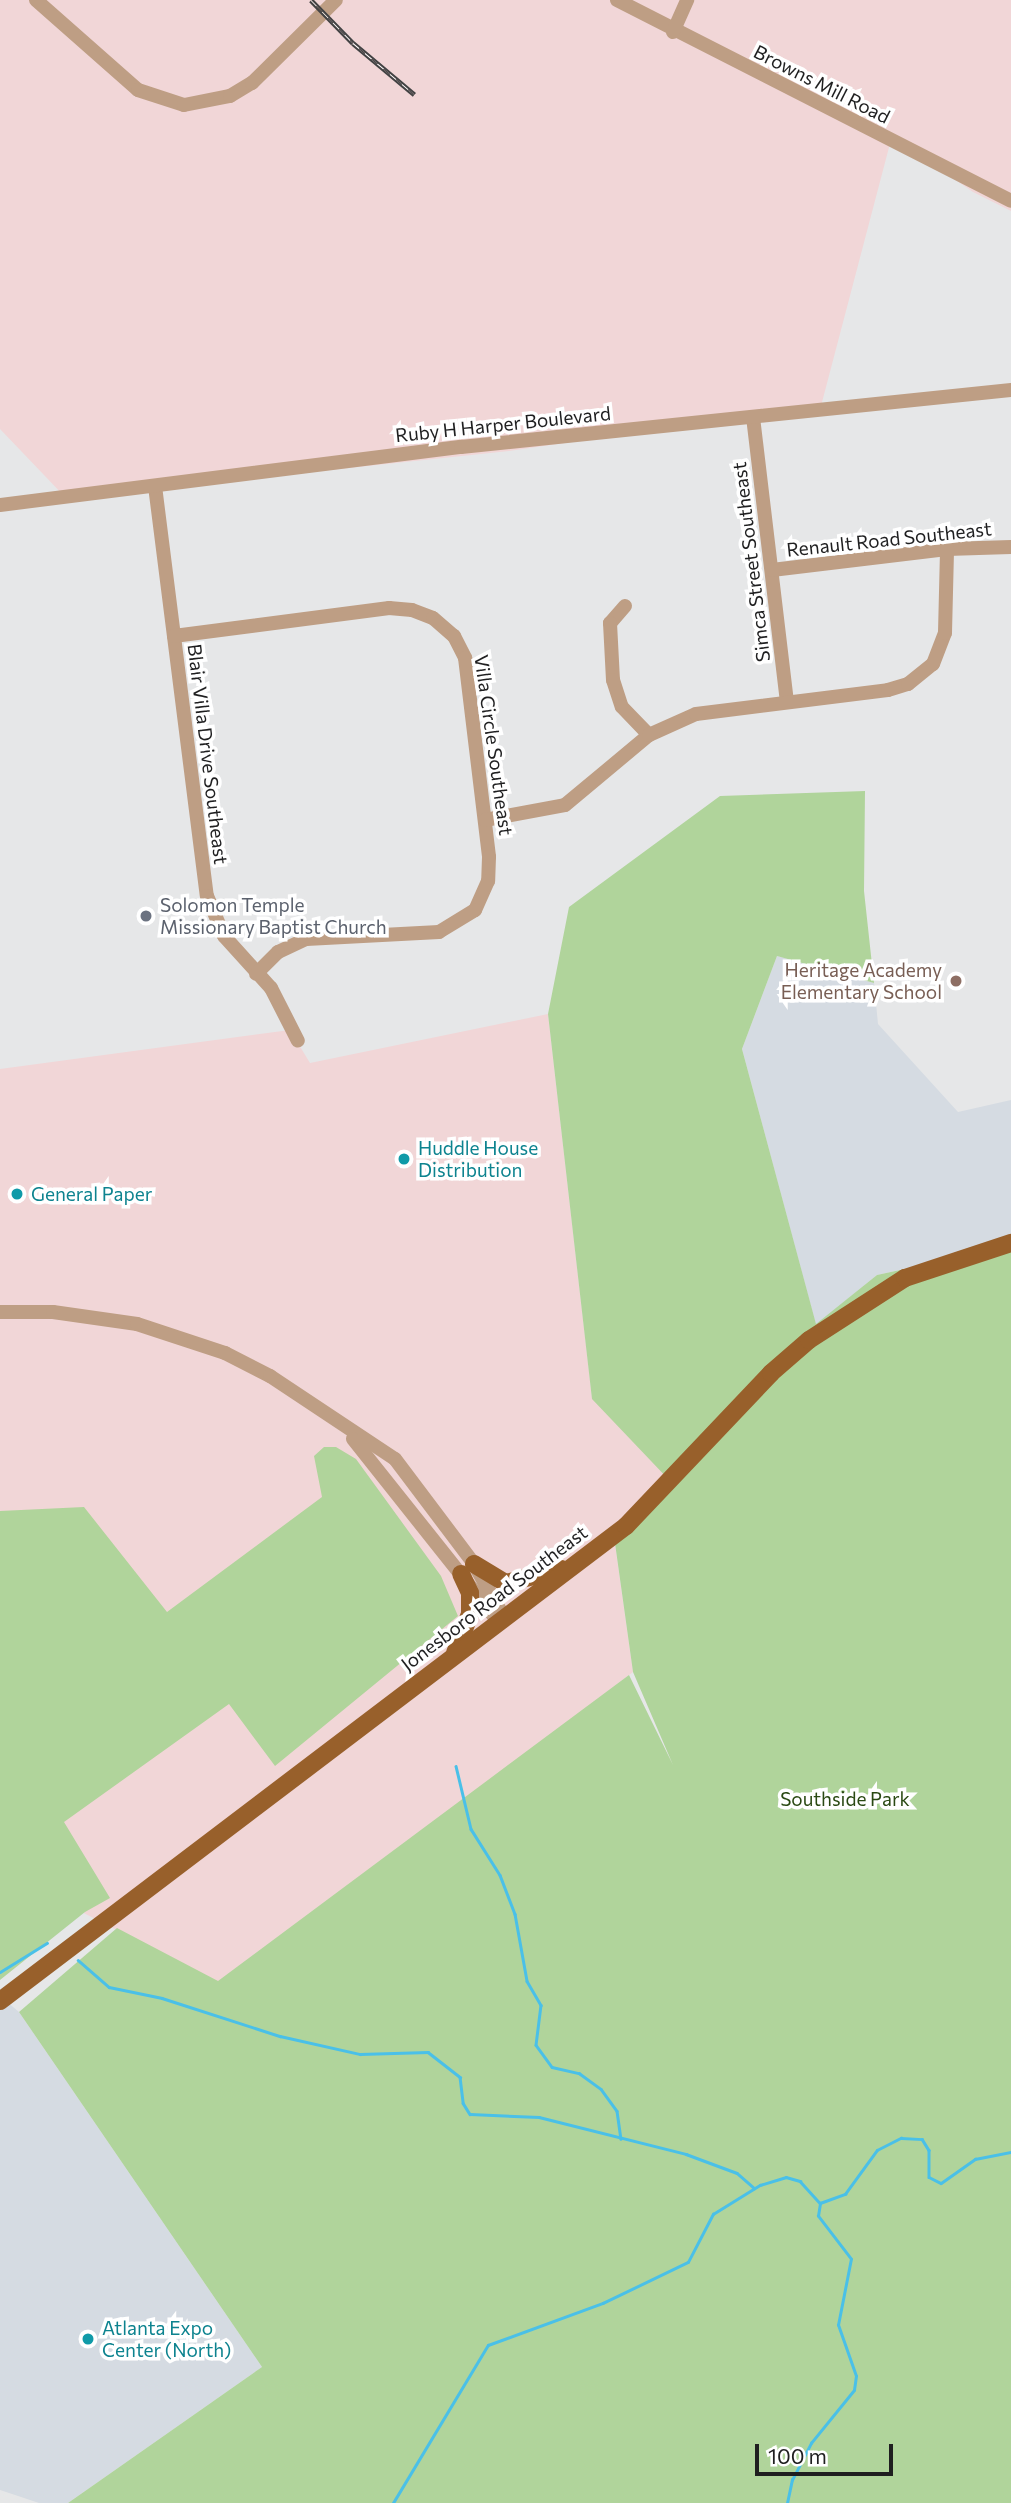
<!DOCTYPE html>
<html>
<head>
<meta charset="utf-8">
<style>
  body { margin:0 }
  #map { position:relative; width:1011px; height:2503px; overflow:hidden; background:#e6e7e8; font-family:Commissioner,sans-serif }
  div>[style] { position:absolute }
  .built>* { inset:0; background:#d5dbe2 }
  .industrial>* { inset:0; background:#f1d6d7 }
  .green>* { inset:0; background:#b0d49b }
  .stream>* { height:2.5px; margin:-1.25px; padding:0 1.25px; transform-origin:1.25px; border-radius:1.25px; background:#4ac0e8 }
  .minor>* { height:14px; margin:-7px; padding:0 7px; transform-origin:7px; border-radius:7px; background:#be9e84 }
  .major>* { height:18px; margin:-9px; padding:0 9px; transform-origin:9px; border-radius:9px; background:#98602b }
  .rail>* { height:5px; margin-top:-2.5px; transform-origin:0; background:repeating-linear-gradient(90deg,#fff 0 8px,#424243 0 16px); box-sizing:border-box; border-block:2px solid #424243 }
  .dots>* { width:19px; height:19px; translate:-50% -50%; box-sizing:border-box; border:4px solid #fff; border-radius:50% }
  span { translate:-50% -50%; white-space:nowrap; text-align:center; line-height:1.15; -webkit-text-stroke:7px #fff; paint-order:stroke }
  .street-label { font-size:19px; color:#1f1f20 }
  .worship-label { font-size:19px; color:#5b616d }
  .left { translate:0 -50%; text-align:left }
  .education-label { font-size:19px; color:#785e54 }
  .right { translate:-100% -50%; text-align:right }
  .culture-label { font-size:19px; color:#0d838f }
  .park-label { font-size:19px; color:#2a4913 }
  .scale { position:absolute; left:755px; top:2444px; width:138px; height:32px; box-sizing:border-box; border:4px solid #1f1f20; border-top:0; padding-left:9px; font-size:21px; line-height:24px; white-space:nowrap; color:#1f1f20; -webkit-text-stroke:5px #fff; paint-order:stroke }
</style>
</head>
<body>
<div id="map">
  <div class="built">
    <i style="clip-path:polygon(777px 956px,874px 983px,878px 1024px,958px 1112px,1011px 1100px,1011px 1246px,877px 1275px,816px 1325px,742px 1049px)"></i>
    <i style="clip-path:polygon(0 1996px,19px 2012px,262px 2367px,68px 2503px,39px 2503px,0 2490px)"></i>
  </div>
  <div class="industrial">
    <i style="clip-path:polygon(0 0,1011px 0,1011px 211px,973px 192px,892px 136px,821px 406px,509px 451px,66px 498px,0 429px)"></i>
    <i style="clip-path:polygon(548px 1014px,592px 1398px,672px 1482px,613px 1530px,633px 1672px,325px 1907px,218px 1982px,0 1870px,0 1069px,290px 1030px,310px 1063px)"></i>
  </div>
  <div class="green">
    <i style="clip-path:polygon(865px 791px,864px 891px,874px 983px,777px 956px,742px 1049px,816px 1324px,877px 1275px,1011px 1246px,1011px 2503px,68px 2503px,262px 2367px,19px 2012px,117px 1928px,218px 1981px,629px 1675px,673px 1765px,633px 1672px,613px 1529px,671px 1482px,592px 1399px,548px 1014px,569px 907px,720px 796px)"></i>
    <i style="clip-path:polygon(324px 1447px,336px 1447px,356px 1459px,441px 1576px,458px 1616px,275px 1766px,229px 1704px,64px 1822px,110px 1898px,85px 1912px,0 1980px,0 1511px,84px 1507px,167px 1612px,322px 1497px,314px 1456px)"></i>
  </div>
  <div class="stream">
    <i style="left:456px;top:1766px;width:65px;rotate:76.6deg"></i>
    <i style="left:471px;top:1829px;width:54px;rotate:57.8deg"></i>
    <i style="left:500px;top:1875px;width:42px;rotate:69deg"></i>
    <i style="left:515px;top:1914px;width:68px;rotate:79.8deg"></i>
    <i style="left:527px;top:1981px;width:28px;rotate:60deg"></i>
    <i style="left:541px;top:2005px;width:40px;rotate:97.1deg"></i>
    <i style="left:536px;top:2045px;width:27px;rotate:54deg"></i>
    <i style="left:552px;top:2067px;width:28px;rotate:13deg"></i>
    <i style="left:579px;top:2073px;width:27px;rotate:36deg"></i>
    <i style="left:601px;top:2089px;width:27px;rotate:54deg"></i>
    <i style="left:617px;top:2111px;width:28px;rotate:82deg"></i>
    <i style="left:78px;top:1960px;width:41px;rotate:41.1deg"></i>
    <i style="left:109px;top:1987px;width:54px;rotate:11.7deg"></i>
    <i style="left:162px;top:1998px;width:124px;rotate:17.9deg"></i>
    <i style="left:280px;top:2036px;width:82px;rotate:12.7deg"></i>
    <i style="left:360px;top:2054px;width:68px;rotate:-1.7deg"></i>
    <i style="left:428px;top:2052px;width:41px;rotate:38deg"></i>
    <i style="left:460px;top:2077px;width:26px;rotate:83deg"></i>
    <i style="left:463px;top:2103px;width:13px;rotate:58deg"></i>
    <i style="left:470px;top:2114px;width:69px;rotate:2.5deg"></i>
    <i style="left:539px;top:2117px;width:152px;rotate:14.1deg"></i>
    <i style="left:686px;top:2154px;width:54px;rotate:20.4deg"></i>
    <i style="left:737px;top:2173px;width:23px;rotate:41deg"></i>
    <i style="left:0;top:1972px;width:55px;rotate:-31.7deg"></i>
    <i style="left:820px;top:2203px;width:27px;rotate:-20deg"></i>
    <i style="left:845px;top:2194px;width:54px;rotate:-54deg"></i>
    <i style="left:877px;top:2150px;width:27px;rotate:-27deg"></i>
    <i style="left:901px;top:2138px;width:21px;rotate:3deg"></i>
    <i style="left:922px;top:2139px;width:13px;rotate:58deg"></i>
    <i style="left:929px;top:2150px;width:27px;rotate:90deg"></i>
    <i style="left:929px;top:2177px;width:13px;rotate:27deg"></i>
    <i style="left:941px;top:2183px;width:42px;rotate:-35.2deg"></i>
    <i style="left:975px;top:2159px;width:37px;rotate:-11deg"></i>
    <i style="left:393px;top:2503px;width:184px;rotate:-59deg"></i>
    <i style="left:488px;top:2345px;width:122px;rotate:-20.1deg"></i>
    <i style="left:603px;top:2303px;width:94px;rotate:-25.8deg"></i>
    <i style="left:688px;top:2262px;width:54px;rotate:-62.5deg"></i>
    <i style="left:713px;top:2214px;width:55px;rotate:-31.7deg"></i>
    <i style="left:760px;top:2185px;width:27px;rotate:-17deg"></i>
    <i style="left:786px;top:2177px;width:15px;rotate:16deg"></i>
    <i style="left:800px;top:2181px;width:30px;rotate:48deg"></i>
    <i style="left:787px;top:2503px;width:24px;rotate:-78deg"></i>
    <i style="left:792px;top:2480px;width:42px;rotate:-62.8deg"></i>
    <i style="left:811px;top:2443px;width:68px;rotate:-50.9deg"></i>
    <i style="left:854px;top:2390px;width:14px;rotate:-82deg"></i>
    <i style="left:856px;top:2376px;width:54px;rotate:-109.4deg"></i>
    <i style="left:838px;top:2325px;width:67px;rotate:-78.9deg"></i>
    <i style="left:851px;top:2259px;width:54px;rotate:-127.5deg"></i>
    <i style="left:818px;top:2216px;width:13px;rotate:-81deg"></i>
  </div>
  <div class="minor">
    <i style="left:36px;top:0;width:136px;rotate:41.4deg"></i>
    <i style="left:138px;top:90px;width:48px;rotate:18.1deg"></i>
    <i style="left:184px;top:105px;width:47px;rotate:-11.1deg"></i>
    <i style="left:230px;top:96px;width:26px;rotate:-31deg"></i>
    <i style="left:252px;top:83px;width:118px;rotate:-44.7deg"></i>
    <i style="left:617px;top:0;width:442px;rotate:27deg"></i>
    <i style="left:673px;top:32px;width:35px;rotate:-66deg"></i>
    <i style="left:753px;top:417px;width:287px;rotate:83.2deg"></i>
    <i style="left:155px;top:486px;width:413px;rotate:82.8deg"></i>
    <i style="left:207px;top:896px;width:43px;rotate:67deg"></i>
    <i style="left:224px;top:936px;width:70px;rotate:47.9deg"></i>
    <i style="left:271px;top:988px;width:59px;rotate:63deg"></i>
    <i style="left:0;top:505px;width:465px;rotate:-7.2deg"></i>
    <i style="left:461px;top:447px;width:553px;rotate:-5.92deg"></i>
    <i style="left:772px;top:570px;width:176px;rotate:-6.8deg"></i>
    <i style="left:947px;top:549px;width:64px;rotate:-1.8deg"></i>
    <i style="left:625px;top:606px;width:23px;rotate:131deg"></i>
    <i style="left:610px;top:623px;width:57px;rotate:87deg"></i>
    <i style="left:613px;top:680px;width:28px;rotate:72deg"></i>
    <i style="left:622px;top:707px;width:39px;rotate:46deg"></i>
    <i style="left:174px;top:636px;width:217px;rotate:-7.4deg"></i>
    <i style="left:389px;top:608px;width:23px;rotate:5deg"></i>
    <i style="left:412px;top:610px;width:22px;rotate:21deg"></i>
    <i style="left:433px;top:618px;width:28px;rotate:41deg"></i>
    <i style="left:454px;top:636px;width:25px;rotate:63deg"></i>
    <i style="left:465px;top:658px;width:200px;rotate:83.1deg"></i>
    <i style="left:489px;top:857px;width:24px;rotate:92deg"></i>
    <i style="left:488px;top:881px;width:32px;rotate:114deg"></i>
    <i style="left:475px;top:910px;width:42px;rotate:148.6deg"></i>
    <i style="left:439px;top:932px;width:133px;rotate:177deg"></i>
    <i style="left:306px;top:939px;width:31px;rotate:155deg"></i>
    <i style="left:278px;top:952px;width:31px;rotate:135deg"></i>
    <i style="left:485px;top:820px;width:81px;rotate:-10.6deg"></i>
    <i style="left:565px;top:805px;width:109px;rotate:-39.8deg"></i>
    <i style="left:649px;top:735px;width:51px;rotate:-24.1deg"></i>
    <i style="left:696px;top:714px;width:193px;rotate:-7.1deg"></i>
    <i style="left:888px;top:690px;width:21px;rotate:-17deg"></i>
    <i style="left:908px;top:684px;width:32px;rotate:-39deg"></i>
    <i style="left:933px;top:664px;width:33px;rotate:-69deg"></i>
    <i style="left:945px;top:633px;width:84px;rotate:-88.6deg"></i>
    <i style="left:0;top:1312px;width:53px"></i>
    <i style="left:53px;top:1312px;width:85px;rotate:8.1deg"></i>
    <i style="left:137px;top:1324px;width:93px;rotate:18.2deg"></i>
    <i style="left:225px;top:1353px;width:51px;rotate:27.1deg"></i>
    <i style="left:270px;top:1376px;width:150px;rotate:33.6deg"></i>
    <i style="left:395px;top:1459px;width:131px;rotate:53deg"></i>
    <i style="left:474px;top:1564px;width:61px;rotate:60.5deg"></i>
    <i style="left:353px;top:1439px;width:225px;rotate:51.5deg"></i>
  </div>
  <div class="major">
    <i style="left:474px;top:1564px;width:37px;rotate:31deg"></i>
    <i style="left:506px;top:1583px;width:57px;rotate:-14.3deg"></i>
    <i style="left:455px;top:1653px;width:42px;rotate:-69deg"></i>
    <i style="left:470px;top:1614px;width:21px;rotate:-90deg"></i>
    <i style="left:470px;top:1593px;width:21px;rotate:-115deg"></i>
    <i style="left:0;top:2001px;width:786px;rotate:-37.19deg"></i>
    <i style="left:626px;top:1526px;width:211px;rotate:-46.5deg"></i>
    <i style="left:771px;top:1373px;width:50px;rotate:-41deg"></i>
    <i style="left:809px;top:1340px;width:114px;rotate:-32.9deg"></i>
    <i style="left:905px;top:1278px;width:112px;rotate:-18.3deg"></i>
  </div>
  <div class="rail">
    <i style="left:311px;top:0;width:60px;rotate:45.7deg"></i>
    <i style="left:353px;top:43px;width:80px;rotate:39.9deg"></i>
  </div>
  <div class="dots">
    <i style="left:146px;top:916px;background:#6b7280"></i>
    <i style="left:956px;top:981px;background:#8d6e63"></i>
    <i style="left:404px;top:1159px;background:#0f9aa8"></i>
    <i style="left:17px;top:1194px;background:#0f9aa8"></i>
    <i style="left:88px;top:2339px;background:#0f9aa8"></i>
  </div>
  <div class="street-label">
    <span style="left:822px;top:84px;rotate:27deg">Browns Mill Road</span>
    <span style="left:503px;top:424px;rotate:-6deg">Ruby H Harper Boulevard</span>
    <span style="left:889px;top:539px;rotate:-6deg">Renault Road Southeast</span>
    <span style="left:751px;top:562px;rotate:-97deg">Simca Street Southeast</span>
    <span style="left:494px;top:745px;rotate:82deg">Villa Circle Southeast</span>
    <span style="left:208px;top:754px;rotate:83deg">Blair Villa Drive Southeast</span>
    <span style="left:494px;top:1598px;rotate:-37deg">Jonesboro Road Southeast</span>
  </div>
  <div class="worship-label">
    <span class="left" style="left:160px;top:916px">Solomon Temple<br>Missionary Baptist Church</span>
  </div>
  <div class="education-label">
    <span class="right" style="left:942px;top:981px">Heritage Academy<br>Elementary School</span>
  </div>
  <div class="culture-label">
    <span class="left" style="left:418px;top:1159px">Huddle House<br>Distribution</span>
    <span class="left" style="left:31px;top:1194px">General Paper</span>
    <span class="left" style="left:102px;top:2339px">Atlanta Expo<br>Center (North)</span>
  </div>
  <div class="park-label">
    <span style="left:845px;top:1799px">Southside Park</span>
  </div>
  <div class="scale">100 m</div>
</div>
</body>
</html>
